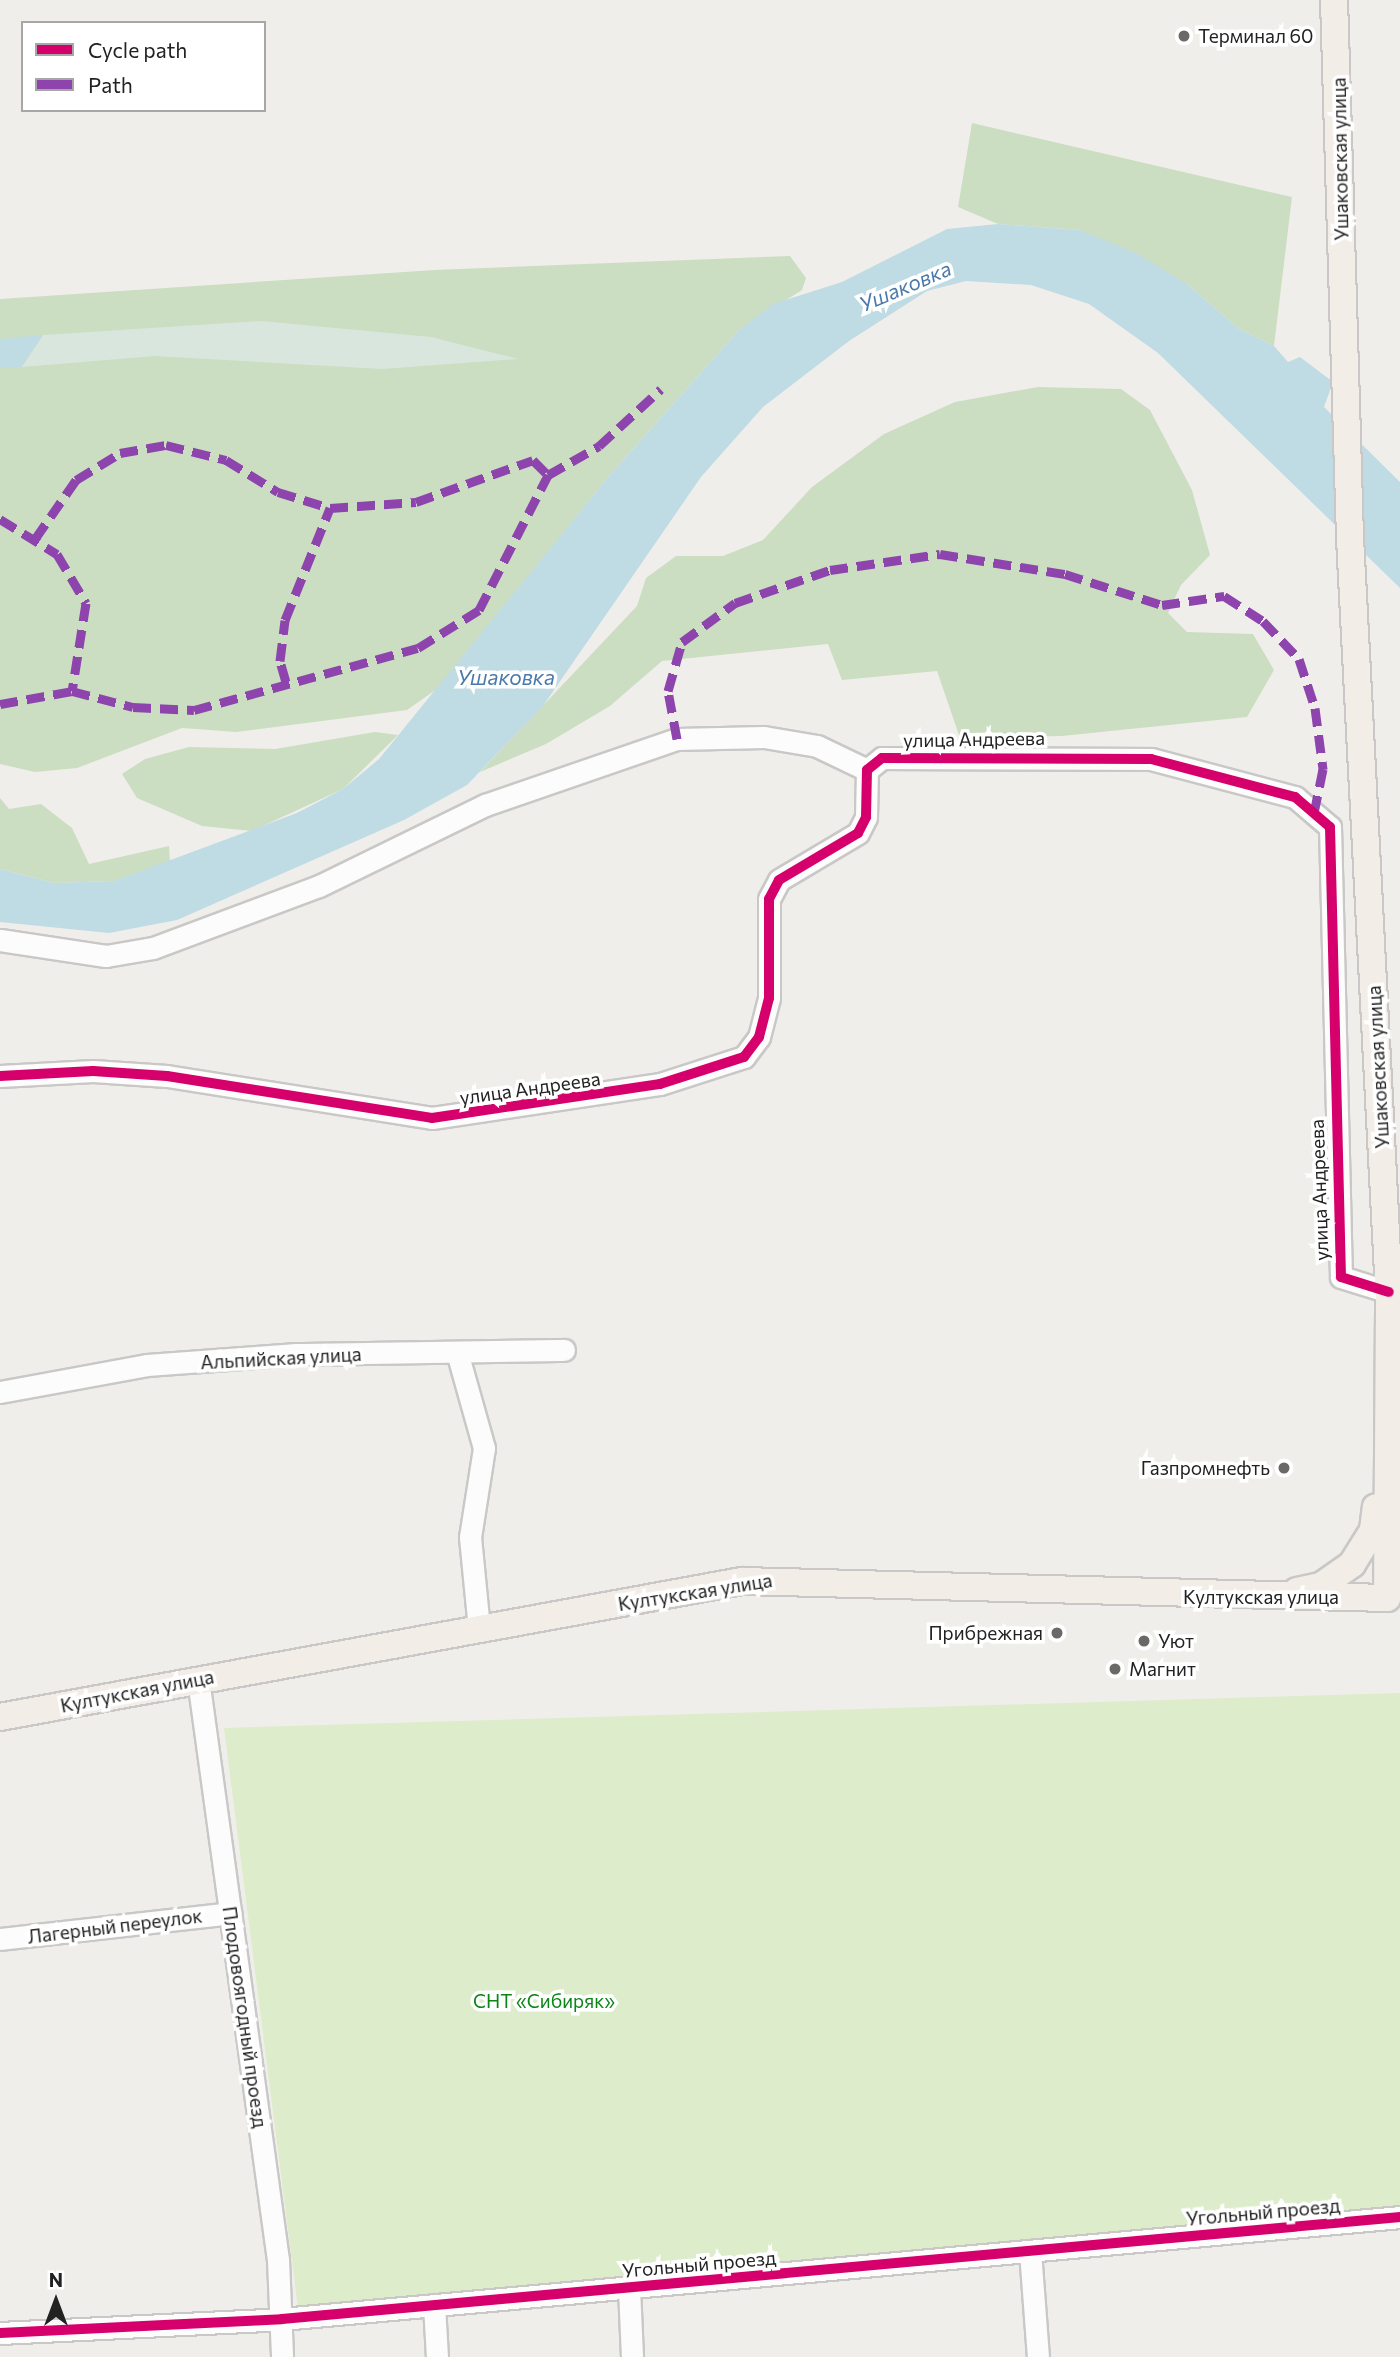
<!DOCTYPE html>
<html>
<head>
<meta charset="utf-8">
<style>
  body { margin:0 }
  #map { position:relative; width:1400px; height:2357px; overflow:hidden; background:#f0eeeb; font-family:Commissioner,sans-serif }
  div>[style] { position:absolute }
  .grass>* { inset:0; background:#ddeccb }
  .forest>* { inset:0; background:#cbdec1 }
  .wetland>* { inset:0; background:#d9e6de }
  .water>* { inset:0; background:#bfdbe3 }
  .roads { filter:drop-shadow(2px 0 #c9c8c7) drop-shadow(-2px 0 #c9c8c7) drop-shadow(0 2px #c9c8c7) drop-shadow(0 -2px #c9c8c7) }
  .minor>* { height:21px; margin:-10.5px; padding:0 10.5px; transform-origin:10.5px; border-radius:10.5px; background:#fdfcfc }
  .major>* { height:26px; margin:-13px; padding:0 13px; transform-origin:13px; border-radius:13px; background:#f3ede7 }
  .quiet>* { height:9px; margin-top:-4.5px; transform-origin:0; background:repeating-linear-gradient(90deg,#8e44ad 0 18px,transparent 0 27px) }
  .cycleway>* { height:10px; margin:-5px; padding:0 5px; transform-origin:5px; border-radius:5px; background:#d6006c }
  .dots>* { width:19px; height:19px; translate:-50% -50%; box-sizing:border-box; border:4px solid #fff; border-radius:50% }
  span { translate:-50% -50%; white-space:nowrap; text-align:center; line-height:1.15; -webkit-text-stroke:7px #fff; paint-order:stroke }
  .poi-label { font-size:19px; color:#222 }
  .left { translate:0 -50%; text-align:left }
  .right { translate:-100% -50%; text-align:right }
  .street-label { font-size:19px; color:#222 }
  .park-label { font-size:19px; color:#0c8416 }
  .water-label { font-size:21px; color:#4a7aab; font-style:italic }
  .legend { position:absolute; left:21px; top:21px; width:245px; height:91px; box-sizing:border-box; background:#fff; border:2px solid #a7a7a7; margin:0; padding:9px 12px; list-style:none; font-size:21px; color:#222 }
  .legend li { display:flex; align-items:center; gap:14px; height:35px }
  .legend b { width:35px; border:2px solid #a7a7a7 }
  .north { position:absolute; left:21px; top:2266px; width:70px; height:70px; -webkit-text-stroke:5px #fff; paint-order:stroke; rotate:0deg; font-size:19px; font-weight:700; line-height:28px; text-align:center; color:#222 }
  .north::after { content:''; display:block; margin:auto; width:24px; height:32px; background:#222; clip-path:polygon(50% 0,100% 100%,50% 72%,0 100%) }
</style>
</head>
<body>
<div id="map">
  <div class="grass">
    <i style="clip-path:polygon(1400px 1693px,1400px 2207px,298px 2308px,224px 1728px)"></i>
  </div>
  <div class="forest">
    <i style="clip-path:polygon(972px 123px,1292px 197px,1274px 346px,1239px 329px,1187px 284px,1080px 230px,998px 224px,958px 207px)"></i>
    <i style="clip-path:polygon(790px 256px,806px 278px,802px 290px,739px 330px,609px 476px,437px 689px,407px 710px,236px 732px,182px 728px,77px 768px,35px 772px,0 764px,0 299px,434px 270px)"></i>
    <i style="clip-path:polygon(1038px 387px,1121px 389px,1150px 410px,1192px 490px,1210px 555px,1181px 585px,1168px 613px,1187px 632px,1253px 634px,1274px 670px,1247px 717px,1062px 736px,960px 738px,937px 671px,842px 680px,828px 644px,662px 661px,610px 706px,546px 744px,480px 772px,637px 606px,646px 578px,676px 556px,723px 556px,763px 540px,812px 487px,884px 434px,955px 402px)"></i>
    <i style="clip-path:polygon(375px 732px,398px 735px,343px 789px,252px 831px,202px 826px,137px 798px,122px 774px,145px 759px,189px 747px,275px 749px)"></i>
    <i style="clip-path:polygon(0 798px,9px 809px,41px 804px,72px 828px,89px 864px,169px 846px,170px 862px,114px 881px,54px 883px,0 869px)"></i>
  </div>
  <div class="wetland">
    <i style="clip-path:polygon(261px 321px,431px 337px,518px 359px,382px 369px,155px 356px,22px 367px,43px 335px)"></i>
  </div>
  <div class="water">
    <i style="clip-path:polygon(998px 224px,1080px 230px,1136px 253px,1187px 284px,1239px 329px,1274px 346px,1288px 362px,1300px 357px,1333px 382px,1324px 407px,1400px 482px,1400px 588px,1158px 353px,1089px 304px,1031px 285px,966px 281px,927px 291px,849px 341px,763px 407px,701px 477px,543px 706px,467px 785px,404px 820px,177px 920px,109px 933px,0 922px,0 869px,54px 883px,114px 881px,297px 813px,343px 789px,379px 759px,609px 476px,739px 330px,773px 304px,842px 282px,947px 229px)"></i>
    <i style="clip-path:polygon(43px 335px,21px 367px,0 367px,0 339px)"></i>
  </div>
  <div class="roads">
    <div class="minor">
      <i style="left:0;top:940px;width:107px;rotate:8.6deg"></i>
      <i style="left:106px;top:956px;width:48px;rotate:-9.7deg"></i>
      <i style="left:153px;top:948px;width:177px;rotate:-20.5deg"></i>
      <i style="left:319px;top:886px;width:185px;rotate:-26deg"></i>
      <i style="left:485px;top:805px;width:203px;rotate:-19deg"></i>
      <i style="left:677px;top:739px;width:87px;rotate:-1.3deg"></i>
      <i style="left:764px;top:737px;width:54px;rotate:9.6deg"></i>
      <i style="left:817px;top:746px;width:55px;rotate:25.6deg"></i>
      <i style="left:0;top:1076px;width:93px;rotate:-3.1deg"></i>
      <i style="left:93px;top:1071px;width:74px;rotate:3.9deg"></i>
      <i style="left:167px;top:1076px;width:268px;rotate:9deg"></i>
      <i style="left:432px;top:1118px;width:231px;rotate:-8.5deg"></i>
      <i style="left:660px;top:1084px;width:88px;rotate:-17.8deg"></i>
      <i style="left:744px;top:1057px;width:25px;rotate:-53deg"></i>
      <i style="left:759px;top:1037px;width:40px;rotate:-75.6deg"></i>
      <i style="left:769px;top:998px;width:99px;rotate:-90deg"></i>
      <i style="left:769px;top:899px;width:21px;rotate:-62deg"></i>
      <i style="left:779px;top:880px;width:92px;rotate:-30.7deg"></i>
      <i style="left:858px;top:833px;width:18px;rotate:-63deg"></i>
      <i style="left:866px;top:817px;width:47px;rotate:-88.8deg"></i>
      <i style="left:867px;top:770px;width:19px;rotate:-39deg"></i>
      <i style="left:882px;top:758px;width:269px;rotate:0.2deg"></i>
      <i style="left:1151px;top:759px;width:149px;rotate:14.8deg"></i>
      <i style="left:1295px;top:797px;width:46px;rotate:40.6deg"></i>
      <i style="left:1330px;top:827px;width:450px;rotate:88.6deg"></i>
      <i style="left:1341px;top:1277px;width:50px;rotate:17.4deg"></i>
      <i style="left:457px;top:1352px;width:100px;rotate:74.3deg"></i>
      <i style="left:484px;top:1448px;width:90px;rotate:98.9deg"></i>
      <i style="left:470px;top:1537px;width:91px;rotate:84.4deg"></i>
      <i style="left:0;top:1392px;width:149px;rotate:-10.4deg"></i>
      <i style="left:147px;top:1365px;width:150px;rotate:-4.2deg"></i>
      <i style="left:297px;top:1354px;width:267px;rotate:-0.9deg"></i>
      <i style="left:198px;top:1679px;width:586px;rotate:82.16deg"></i>
      <i style="left:278px;top:2260px;width:97px;rotate:87.6deg"></i>
      <i style="left:0;top:1939px;width:232px;rotate:-6.4deg"></i>
      <i style="left:1030px;top:2251px;width:106px;rotate:85.7deg"></i>
      <i style="left:629px;top:2288px;width:69px;rotate:87.5deg"></i>
      <i style="left:434px;top:2305px;width:52px;rotate:86.7deg"></i>
      <i style="left:0;top:2333px;width:282px;rotate:-2.8deg"></i>
      <i style="left:282px;top:2319px;width:1123px;rotate:-5.21deg"></i>
    </div>
    <div class="major">
      <i style="left:1297px;top:1591px;width:25px;rotate:-12deg"></i>
      <i style="left:1321px;top:1586px;width:38px;rotate:-35deg"></i>
      <i style="left:1352px;top:1564px;width:40px;rotate:-58deg"></i>
      <i style="left:1373px;top:1530px;width:23px;rotate:-83deg"></i>
      <i style="left:0;top:1717px;width:754px;rotate:-10.39deg"></i>
      <i style="left:742px;top:1581px;width:645px;rotate:1.51deg"></i>
      <i style="left:1387px;top:1598px;width:306px;rotate:-89.6deg"></i>
      <i style="left:1389px;top:1292px;width:755px;rotate:-92.96deg"></i>
      <i style="left:1350px;top:538px;width:538px;rotate:-91.7deg"></i>
    </div>
  </div>
  <div class="quiet">
    <i style="left:0;top:519px;width:67px;rotate:31.6deg"></i>
    <i style="left:57px;top:554px;width:57px;rotate:59.4deg"></i>
    <i style="left:86px;top:603px;width:89px;rotate:99deg"></i>
    <i style="left:35px;top:539px;width:72px;rotate:-55.2deg"></i>
    <i style="left:76px;top:480px;width:52px;rotate:-31.5deg"></i>
    <i style="left:120px;top:453px;width:47px;rotate:-9.9deg"></i>
    <i style="left:166px;top:445px;width:62px;rotate:14deg"></i>
    <i style="left:226px;top:460px;width:61px;rotate:31.6deg"></i>
    <i style="left:278px;top:492px;width:54px;rotate:17.1deg"></i>
    <i style="left:330px;top:508px;width:86px;rotate:-4deg"></i>
    <i style="left:416px;top:502px;width:124px;rotate:-19.7deg"></i>
    <i style="left:533px;top:460px;width:21px;rotate:45deg"></i>
    <i style="left:286px;top:682px;width:22px;rotate:-106deg"></i>
    <i style="left:280px;top:661px;width:41px;rotate:-83deg"></i>
    <i style="left:285px;top:620px;width:121px;rotate:-68.1deg"></i>
    <i style="left:0;top:704px;width:73px;rotate:-10.2deg"></i>
    <i style="left:72px;top:691px;width:63px;rotate:14.7deg"></i>
    <i style="left:133px;top:707px;width:61px;rotate:2.8deg"></i>
    <i style="left:194px;top:710px;width:232px;rotate:-15.5deg"></i>
    <i style="left:418px;top:648px;width:72px;rotate:-31.9deg"></i>
    <i style="left:479px;top:610px;width:152px;rotate:-62.9deg"></i>
    <i style="left:548px;top:475px;width:59px;rotate:-29.6deg"></i>
    <i style="left:599px;top:446px;width:84px;rotate:-42.6deg"></i>
    <i style="left:677px;top:739px;width:49px;rotate:-100.6deg"></i>
    <i style="left:668px;top:691px;width:51px;rotate:-74.1deg"></i>
    <i style="left:682px;top:642px;width:66px;rotate:-36.3deg"></i>
    <i style="left:735px;top:603px;width:101px;rotate:-19.2deg"></i>
    <i style="left:830px;top:570px;width:111px;rotate:-8.3deg"></i>
    <i style="left:940px;top:554px;width:127px;rotate:9.1deg"></i>
    <i style="left:1065px;top:574px;width:102px;rotate:17.7deg"></i>
    <i style="left:1162px;top:605px;width:63px;rotate:-8.3deg"></i>
    <i style="left:1224px;top:596px;width:46px;rotate:32.7deg"></i>
    <i style="left:1263px;top:621px;width:52px;rotate:46.5deg"></i>
    <i style="left:1299px;top:659px;width:52px;rotate:71.9deg"></i>
    <i style="left:1315px;top:708px;width:62px;rotate:82.5deg"></i>
    <i style="left:1323px;top:769px;width:45px;rotate:101.6deg"></i>
  </div>
  <div class="cycleway">
    <i style="left:0;top:1076px;width:93px;rotate:-3.1deg"></i>
    <i style="left:93px;top:1071px;width:74px;rotate:3.9deg"></i>
    <i style="left:167px;top:1076px;width:268px;rotate:9deg"></i>
    <i style="left:432px;top:1118px;width:231px;rotate:-8.5deg"></i>
    <i style="left:660px;top:1084px;width:88px;rotate:-17.8deg"></i>
    <i style="left:744px;top:1057px;width:25px;rotate:-53deg"></i>
    <i style="left:759px;top:1037px;width:40px;rotate:-75.6deg"></i>
    <i style="left:769px;top:998px;width:99px;rotate:-90deg"></i>
    <i style="left:769px;top:899px;width:21px;rotate:-62deg"></i>
    <i style="left:779px;top:880px;width:92px;rotate:-30.7deg"></i>
    <i style="left:858px;top:833px;width:18px;rotate:-63deg"></i>
    <i style="left:866px;top:817px;width:47px;rotate:-88.8deg"></i>
    <i style="left:867px;top:770px;width:19px;rotate:-39deg"></i>
    <i style="left:882px;top:758px;width:269px;rotate:0.2deg"></i>
    <i style="left:1151px;top:759px;width:149px;rotate:14.8deg"></i>
    <i style="left:1295px;top:797px;width:46px;rotate:40.6deg"></i>
    <i style="left:1330px;top:827px;width:450px;rotate:88.6deg"></i>
    <i style="left:1341px;top:1277px;width:50px;rotate:17.4deg"></i>
    <i style="left:0;top:2333px;width:282px;rotate:-2.8deg"></i>
    <i style="left:282px;top:2319px;width:1123px;rotate:-5.21deg"></i>
  </div>
  <div class="dots">
    <i style="left:1184px;top:36px;background:#6a6968"></i>
    <i style="left:1284px;top:1468px;background:#6a6968"></i>
    <i style="left:1057px;top:1633px;background:#6a6968"></i>
    <i style="left:1144px;top:1641px;background:#6a6968"></i>
    <i style="left:1115px;top:1669px;background:#6a6968"></i>
  </div>
  <div class="poi-label">
    <span class="left" style="left:1198px;top:36px">Терминал 60</span>
    <span class="right" style="left:1270px;top:1468px">Газпромнефть</span>
    <span class="right" style="left:1043px;top:1633px">Прибрежная</span>
    <span class="left" style="left:1158px;top:1641px">Уют</span>
    <span class="left" style="left:1129px;top:1669px">Магнит</span>
  </div>
  <div class="street-label">
    <span style="left:1340px;top:159px;rotate:-91deg">Ушаковская улица</span>
    <span style="left:974px;top:739px;rotate:-1deg">улица Андреева</span>
    <span style="left:1378px;top:1067px;rotate:-93deg">Ушаковская улица</span>
    <span style="left:530px;top:1088px;rotate:-8deg">улица Андреева</span>
    <span style="left:1319px;top:1190px;rotate:-92deg">улица Андреева</span>
    <span style="left:281px;top:1358px;rotate:-3deg">Альпийская улица</span>
    <span style="left:695px;top:1592px;rotate:-9deg">Култукская улица</span>
    <span style="left:1261px;top:1597px">Култукская улица</span>
    <span style="left:137px;top:1691px;rotate:-11deg">Култукская улица</span>
    <span style="left:115px;top:1926px;rotate:-7deg">Лагерный переулок</span>
    <span style="left:245px;top:2017px;rotate:82deg">Плодовоягодный проезд</span>
    <span style="left:1263px;top:2212px;rotate:-5deg">Угольный проезд</span>
    <span style="left:699px;top:2264px;rotate:-5deg">Угольный проезд</span>
  </div>
  <div class="park-label">
    <span style="left:544px;top:2001px">СНТ «Сибиряк»</span>
  </div>
  <div class="water-label">
    <span style="left:905px;top:286px;rotate:-23deg">Ушаковка</span>
    <span style="left:506px;top:677px">Ушаковка</span>
  </div>
  <ul class="legend">
  <li><b style="height:9px;background:#d6006c"></b>Cycle path</li>
  <li><b style="height:9px;background:#8e44ad"></b>Path</li>
  </ul>
  <div class="north">N</div>
</div>
</body>
</html>
